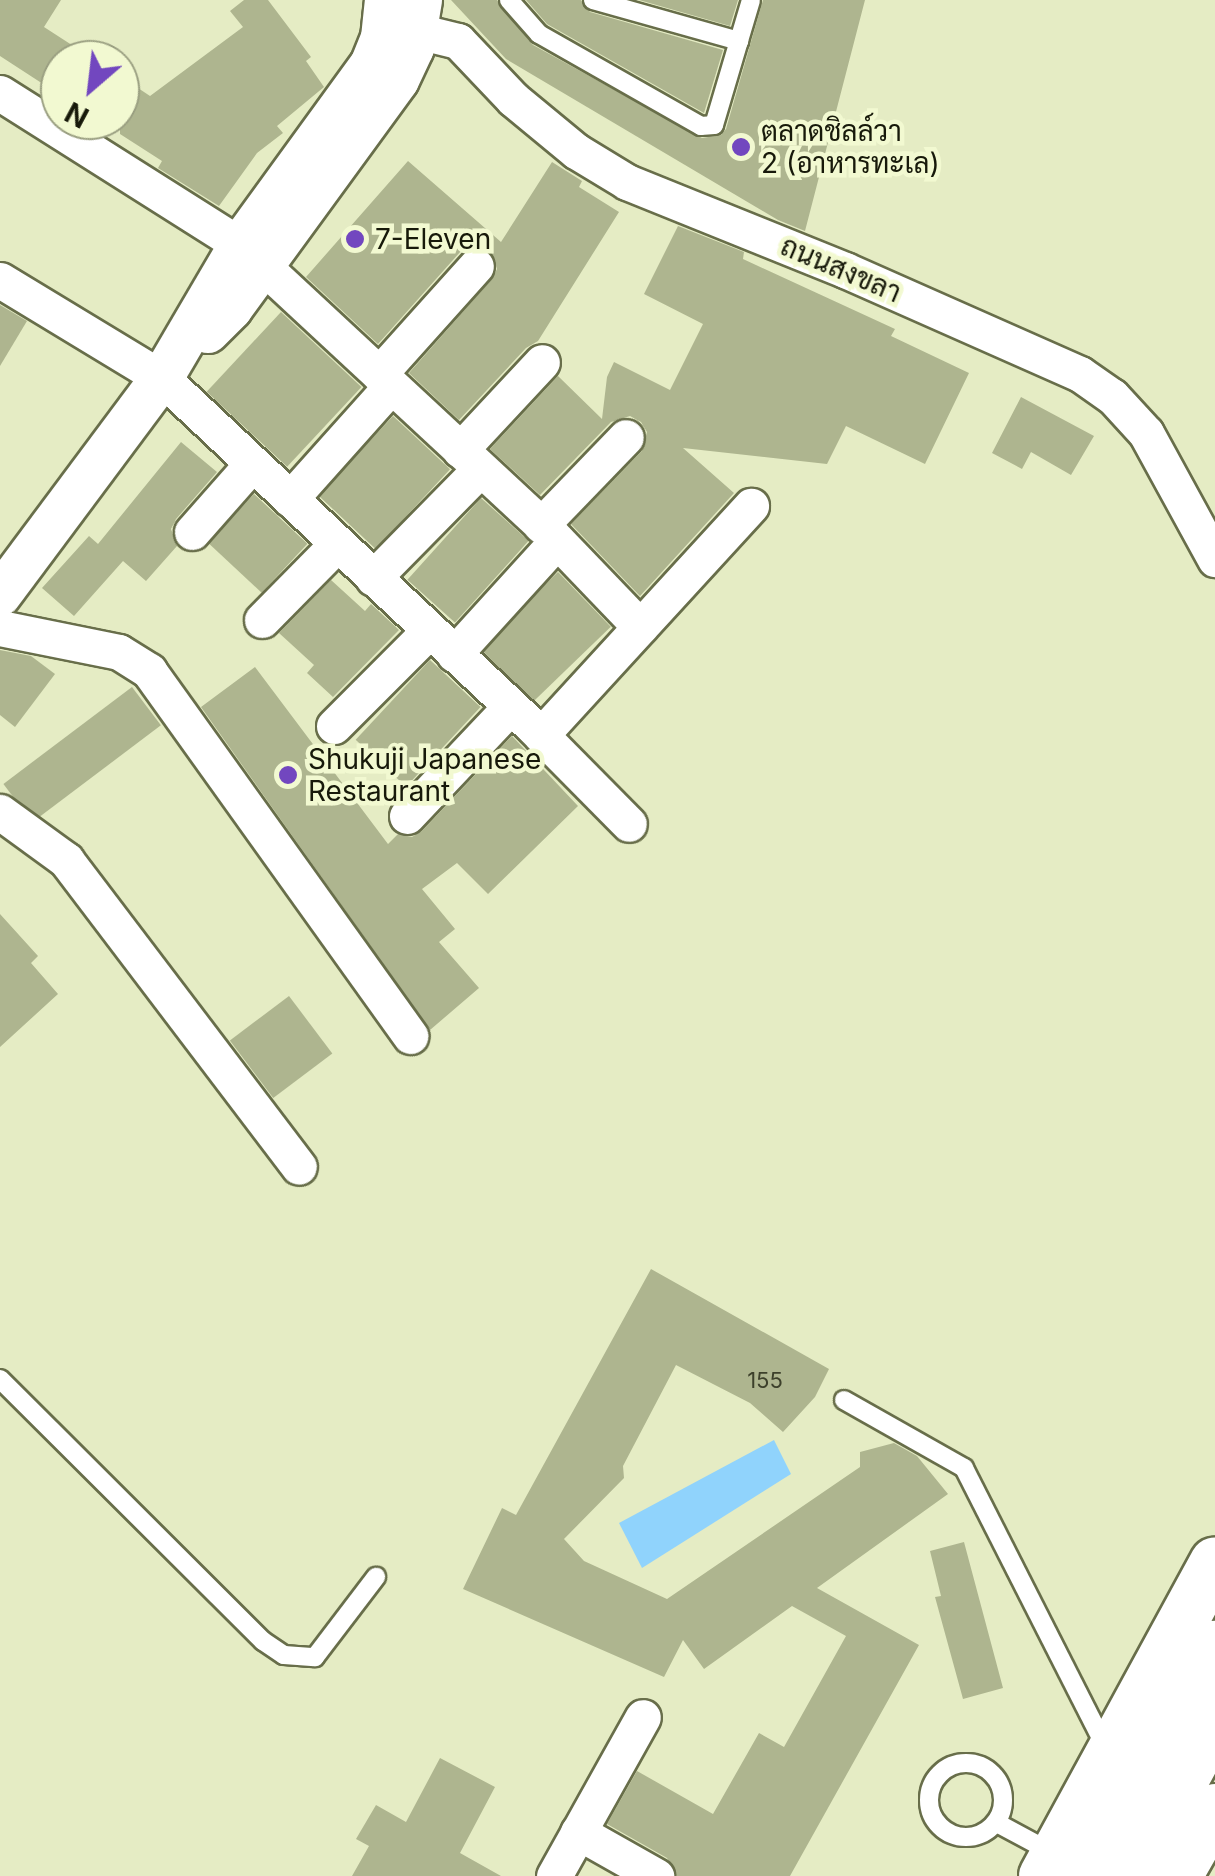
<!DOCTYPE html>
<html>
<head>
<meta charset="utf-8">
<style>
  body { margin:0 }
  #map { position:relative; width:1215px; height:1876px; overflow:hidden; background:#e5ecc4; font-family:Inter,Sarabun,sans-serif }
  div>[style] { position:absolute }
  .water>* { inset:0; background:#90d3fc }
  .building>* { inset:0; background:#aeb58f; transform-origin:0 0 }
  .roads { filter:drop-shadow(2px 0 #686e4a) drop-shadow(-2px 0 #686e4a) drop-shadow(0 2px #686e4a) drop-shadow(0 -2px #686e4a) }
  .service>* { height:18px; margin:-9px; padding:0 9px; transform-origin:9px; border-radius:9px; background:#fff }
  .service>.ring { margin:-9px; padding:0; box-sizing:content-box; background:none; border:18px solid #fff; border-radius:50% }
  .minor>* { height:35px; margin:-17.5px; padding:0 17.5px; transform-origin:17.5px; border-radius:17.5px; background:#fff }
  .tertiary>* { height:42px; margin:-21px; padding:0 21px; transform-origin:21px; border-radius:21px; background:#fff }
  .secondary>* { height:50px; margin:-25px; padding:0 25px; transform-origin:25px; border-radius:25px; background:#fff }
  .dots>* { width:28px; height:28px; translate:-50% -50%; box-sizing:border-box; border:5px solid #f2f9d1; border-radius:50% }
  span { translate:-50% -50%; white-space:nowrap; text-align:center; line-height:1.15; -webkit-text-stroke:9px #f2f9d1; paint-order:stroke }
  .number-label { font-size:22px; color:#3d402b }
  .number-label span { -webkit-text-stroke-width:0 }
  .poi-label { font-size:28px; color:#17190a }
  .left { translate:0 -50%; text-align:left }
  .street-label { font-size:28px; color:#17190a }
  .north { position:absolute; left:40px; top:40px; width:100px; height:100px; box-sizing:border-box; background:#f2f9d1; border:2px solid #9a9f81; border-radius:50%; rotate:208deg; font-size:28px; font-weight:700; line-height:40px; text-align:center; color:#17190a }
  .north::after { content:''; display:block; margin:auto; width:35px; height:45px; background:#7247bf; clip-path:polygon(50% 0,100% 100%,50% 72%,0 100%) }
</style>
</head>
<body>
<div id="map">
  <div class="water">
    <i style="clip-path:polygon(774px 1440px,791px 1474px,642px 1568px,619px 1523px)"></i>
  </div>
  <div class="building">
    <i style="clip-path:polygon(0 0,61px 0,44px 27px,95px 60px,60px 60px,60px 95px,0 56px)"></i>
    <i style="clip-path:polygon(244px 0,268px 0,311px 57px,306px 61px,324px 87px,277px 126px,283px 133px,257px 153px,219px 206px,158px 168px,162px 161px,120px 134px,120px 76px,150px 96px,243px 27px,230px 11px)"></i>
    <i style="clip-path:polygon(451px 0,497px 0,533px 45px,702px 138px,721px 135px,726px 129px,763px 0,865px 0,805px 231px,778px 220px,506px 59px)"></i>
    <i style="clip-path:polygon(526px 0,581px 0,590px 12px,723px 50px,704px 113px,547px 24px)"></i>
    <i style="clip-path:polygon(639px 0,738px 0,730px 26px)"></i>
    <i style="clip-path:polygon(408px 161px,501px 242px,552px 162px,582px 181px,579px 187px,619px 212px,538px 341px,526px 348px,459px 420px,409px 373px,492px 279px,497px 269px,491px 251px,479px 245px,461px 251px,378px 344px,306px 277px)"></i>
    <i style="clip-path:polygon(678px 226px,744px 252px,743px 259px,895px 329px,891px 336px,969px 373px,925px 464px,846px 426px,827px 464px,683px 448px,734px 493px,640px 596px,571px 524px,642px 451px,647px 432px,641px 422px,630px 416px,611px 422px,540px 495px,490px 449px,558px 376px,602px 419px,607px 377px,614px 362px,670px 390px,703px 324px,644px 294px)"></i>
    <i style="clip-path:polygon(0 305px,27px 321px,0 366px)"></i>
    <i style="left:281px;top:312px;width:110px;height:109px;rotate:43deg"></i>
    <i style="clip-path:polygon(1021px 397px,1094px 436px,1071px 475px,1031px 452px,1022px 469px,992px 453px)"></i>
    <i style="left:393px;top:416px;width:78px;height:109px;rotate:43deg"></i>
    <i style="clip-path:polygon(181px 442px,217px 472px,176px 519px,171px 529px,177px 546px,146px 581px,123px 561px,74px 616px,42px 588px,89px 536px,98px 544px)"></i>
    <i style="left:254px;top:494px;width:73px;height:67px;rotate:43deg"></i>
    <i style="left:481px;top:498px;width:64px;height:110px;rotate:42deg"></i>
    <i style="left:558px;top:572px;width:76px;height:109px;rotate:46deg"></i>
    <i style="clip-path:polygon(331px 580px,365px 611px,371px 604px,399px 630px,333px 697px,307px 673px,314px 665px,279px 633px)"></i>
    <i style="clip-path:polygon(0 650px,31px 656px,55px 674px,15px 727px,0 715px)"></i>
    <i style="left:430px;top:660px;width:69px;height:109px;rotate:43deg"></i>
    <i style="clip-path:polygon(255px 667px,388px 844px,398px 834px,412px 837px,422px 831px,512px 736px,578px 806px,488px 894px,457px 863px,422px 889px,455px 929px,439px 942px,479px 988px,430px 1030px,201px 707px)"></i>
    <i style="left:132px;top:687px;width:48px;height:161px;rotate:53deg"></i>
    <i style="clip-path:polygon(0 914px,38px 956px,31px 963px,58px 994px,0 1047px)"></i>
    <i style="left:289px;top:996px;width:72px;height:74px;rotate:53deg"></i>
    <i style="clip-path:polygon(651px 1269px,829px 1369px,815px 1397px,783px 1432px,750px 1403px,676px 1365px,623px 1466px,624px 1478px,564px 1539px,584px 1561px,667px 1599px,860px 1467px,860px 1452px,894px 1443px,917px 1456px,948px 1494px,817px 1588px,919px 1645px,790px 1876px,677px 1876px,667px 1858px,607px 1824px,637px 1771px,713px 1814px,759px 1733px,784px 1747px,846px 1636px,792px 1606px,704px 1669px,683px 1640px,664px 1677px,463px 1589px,502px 1508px,516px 1515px)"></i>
    <i style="clip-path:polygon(964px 1542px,1003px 1688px,963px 1699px,935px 1597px,941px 1596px,930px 1551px)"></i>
    <i style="clip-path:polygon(440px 1758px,495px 1787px,460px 1853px,501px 1876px,352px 1876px,369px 1846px,356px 1839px,376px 1805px,406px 1822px)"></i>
  </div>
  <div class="roads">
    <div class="service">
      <i style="left:509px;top:0;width:45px;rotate:48.6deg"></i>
      <i style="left:539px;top:34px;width:186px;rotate:29.6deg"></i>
      <i style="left:701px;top:126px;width:13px;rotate:-4deg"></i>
      <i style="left:714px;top:125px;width:130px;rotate:-73.5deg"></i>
      <i style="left:593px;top:0;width:152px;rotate:15.7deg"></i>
      <i style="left:0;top:1379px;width:371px;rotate:44.9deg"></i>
      <i style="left:263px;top:1641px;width:25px;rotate:34deg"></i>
      <i style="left:284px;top:1655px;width:31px;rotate:4deg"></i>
      <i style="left:315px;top:1657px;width:101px;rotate:-52.7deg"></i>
      <i style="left:844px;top:1400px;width:138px;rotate:29.5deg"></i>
      <i style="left:964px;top:1468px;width:312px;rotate:63.1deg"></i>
      <i class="ring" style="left:929px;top:1763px;width:56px;height:56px"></i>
      <i style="left:997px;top:1823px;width:61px;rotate:28.2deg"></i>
    </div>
    <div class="minor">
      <i style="left:417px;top:31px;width:42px;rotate:13.7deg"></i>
      <i style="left:458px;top:41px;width:80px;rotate:46.5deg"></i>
      <i style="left:513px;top:99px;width:82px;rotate:39.5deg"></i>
      <i style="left:576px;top:151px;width:60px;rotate:31.3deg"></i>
      <i style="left:627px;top:182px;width:235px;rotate:22deg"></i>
      <i style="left:845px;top:270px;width:257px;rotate:23.9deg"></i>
      <i style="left:1080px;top:374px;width:39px;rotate:35deg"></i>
      <i style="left:1112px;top:396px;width:50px;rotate:47.4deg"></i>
      <i style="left:1146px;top:433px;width:144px;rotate:61.3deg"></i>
      <i style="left:0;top:93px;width:284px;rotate:32.3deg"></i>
      <i style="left:263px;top:266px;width:392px;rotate:42.9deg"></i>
      <i style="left:550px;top:533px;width:130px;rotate:46.2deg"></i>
      <i style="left:0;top:280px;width:189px;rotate:31.2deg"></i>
      <i style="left:162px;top:378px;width:507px;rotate:43.24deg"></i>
      <i style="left:531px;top:725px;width:139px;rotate:45.3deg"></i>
      <i style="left:379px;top:374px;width:145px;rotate:-48.1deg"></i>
      <i style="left:460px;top:450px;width:120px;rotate:-47deg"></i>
      <i style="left:290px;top:499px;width:152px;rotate:-48.2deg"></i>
      <i style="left:541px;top:525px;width:122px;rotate:-46deg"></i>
      <i style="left:192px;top:532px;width:91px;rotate:-48.6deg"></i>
      <i style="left:373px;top:578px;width:153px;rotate:-45.5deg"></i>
      <i style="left:262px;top:620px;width:107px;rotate:-45.4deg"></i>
      <i style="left:0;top:628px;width:121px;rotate:11.4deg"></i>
      <i style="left:119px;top:652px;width:36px;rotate:32deg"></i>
      <i style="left:149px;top:671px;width:449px;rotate:54.4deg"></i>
      <i style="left:454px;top:654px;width:153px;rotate:-47.7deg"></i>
      <i style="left:334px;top:726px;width:134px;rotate:-45deg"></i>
      <i style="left:541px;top:735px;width:311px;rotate:-47.5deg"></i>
      <i style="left:0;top:812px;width:82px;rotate:36deg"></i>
      <i style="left:66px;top:860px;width:385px;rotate:52.8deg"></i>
      <i style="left:407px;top:816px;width:151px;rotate:-46.6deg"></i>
      <i style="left:578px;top:1832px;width:90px;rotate:29.4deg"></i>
      <i style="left:554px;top:1876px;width:182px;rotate:-60.8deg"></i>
    </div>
    <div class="tertiary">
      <i style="left:208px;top:332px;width:33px;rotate:-45deg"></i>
      <i style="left:231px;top:309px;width:283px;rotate:-53.9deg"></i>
      <i style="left:398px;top:80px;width:35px;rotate:-65deg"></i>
      <i style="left:413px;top:48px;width:49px;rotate:-80.5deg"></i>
      <i style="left:0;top:595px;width:271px;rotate:-53.3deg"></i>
      <i style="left:162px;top:378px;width:154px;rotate:-59.6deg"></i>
      <i style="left:240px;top:245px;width:223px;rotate:-54deg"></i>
      <i style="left:371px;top:65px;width:29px;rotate:-68deg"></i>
      <i style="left:382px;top:38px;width:38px;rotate:-84deg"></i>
    </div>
    <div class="secondary">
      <i style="left:1044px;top:1876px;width:357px;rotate:-61.4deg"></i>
      <i style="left:1088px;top:1876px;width:263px;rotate:-61.1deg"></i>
      <i style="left:1131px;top:1876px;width:176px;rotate:-61.5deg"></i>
      <i style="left:1177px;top:1876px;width:77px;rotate:-60.4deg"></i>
    </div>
  </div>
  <div class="dots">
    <i style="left:741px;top:147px;background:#7247bf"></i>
    <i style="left:355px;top:239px;background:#7247bf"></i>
    <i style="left:288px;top:775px;background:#7247bf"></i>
  </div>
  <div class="number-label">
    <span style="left:765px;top:1381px">155</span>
  </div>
  <div class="poi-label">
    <span class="left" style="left:761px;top:147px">ตลาดชิลล์วา<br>2 (อาหารทะเล)</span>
    <span class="left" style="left:375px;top:239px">7-Eleven</span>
    <span class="left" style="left:308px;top:775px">Shukuji Japanese<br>Restaurant</span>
  </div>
  <div class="street-label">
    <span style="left:841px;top:269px;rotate:23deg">ถนนสงขลา</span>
  </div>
  <div class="north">N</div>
</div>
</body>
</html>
